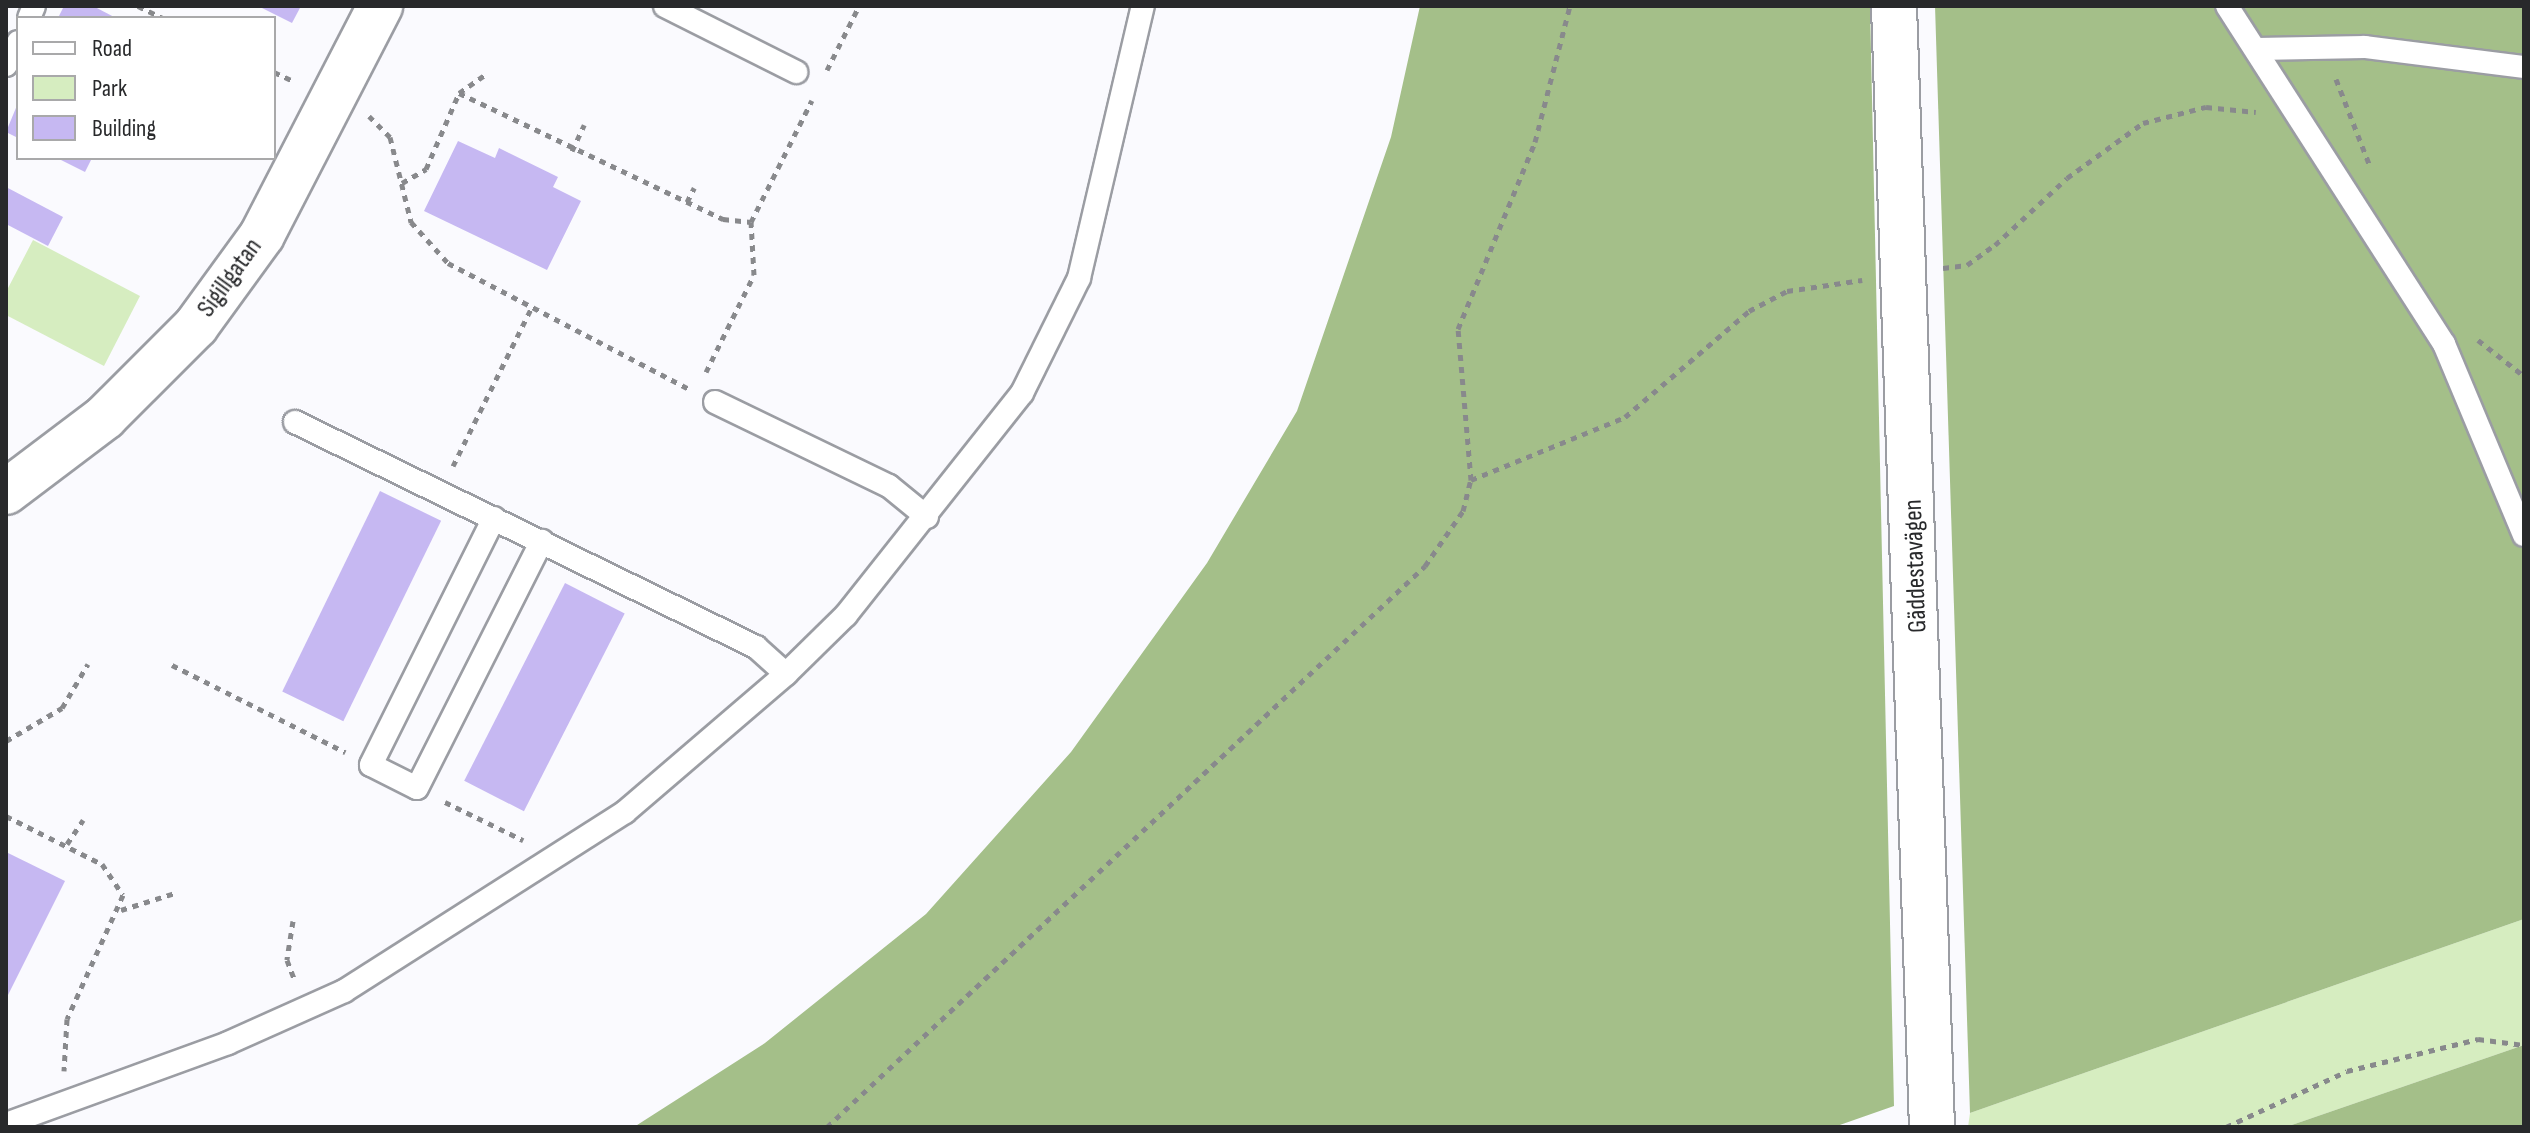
<!DOCTYPE html>
<html>
<head>
<meta charset="utf-8">
<style>
  body { margin:0 }
  #map { position:relative; width:2530px; height:1133px; overflow:hidden; background:#fafafe; font-family:"Sofia Sans Condensed",sans-serif }
  div>[style] { position:absolute }
  .green>* { inset:0; background:#d6edc0 }
  .forest>* { inset:0; background:#a4bf89 }
  .building>* { inset:0; background:#c6b8f2; transform-origin:0 0 }
  .path>* { height:5px; margin-top:-2.5px; transform-origin:0; background:repeating-linear-gradient(90deg,#88898c 0 6px,transparent 0 12px) }
  .roads { filter:drop-shadow(2px 0 #9b9da3) drop-shadow(-2px 0 #9b9da3) drop-shadow(0 2px #9b9da3) drop-shadow(0 -2px #9b9da3) }
  .service>* { height:22px; margin:-11px; padding:0 11px; transform-origin:11px; border-radius:11px; background:#fff }
  .minor>* { height:44px; margin:-22px; padding:0 22px; transform-origin:22px; border-radius:22px; background:#fff }
  .tertiary>* { height:44px; margin:-22px; padding:0 22px; transform-origin:22px; border-radius:22px; background:#fff }
  span { translate:-50% -50%; white-space:nowrap; text-align:center; line-height:1.15; -webkit-text-stroke:7px #fff; paint-order:stroke }
  .street-label { font-size:26px; color:#28292b }
  .frame { position:absolute; inset:0; border:8px solid #28292b; pointer-events:none }
  .legend { position:absolute; left:16px; top:16px; width:260px; height:144px; box-sizing:border-box; background:#fff; border:2px solid #a9a9aa; margin:0; padding:10px 14px; list-style:none; font-size:24px; color:#28292b }
  .legend li { display:flex; align-items:center; gap:16px; height:40px }
  .legend b { width:40px; border:2px solid #a9a9aa }
</style>
</head>
<body>
<div id="map">
  <div class="green">
    <i style="clip-path:polygon(33px 240px,140px 296px,104px 366px,6px 315px,6px 292px)"></i>
    <i style="clip-path:polygon(2524px 919px,2524px 1045px,2286px 1127px,1968px 1127px,1970px 1113px)"></i>
  </div>
  <div class="forest">
    <i style="clip-path:polygon(1420px 6px,1870px 6px,1894px 1106px,1834px 1127px,634px 1127px,765px 1043px,926px 914px,1071px 752px,1207px 563px,1297px 411px,1391px 137px)"></i>
    <i style="clip-path:polygon(1935px 6px,2524px 6px,2524px 919px,1970px 1113px)"></i>
    <i style="clip-path:polygon(2524px 1045px,2524px 1127px,2286px 1127px)"></i>
  </div>
  <div class="building">
    <i style="clip-path:polygon(64px 6px,93px 6px,116px 18px,58px 18px)"></i>
    <i style="clip-path:polygon(258px 6px,301px 6px,292px 23px)"></i>
    <i style="clip-path:polygon(18px 103px,18px 138px,6px 132px)"></i>
    <i style="clip-path:polygon(458px 141px,495px 158px,499px 148px,558px 177px,553px 187px,581px 201px,547px 270px,424px 211px)"></i>
    <i style="clip-path:polygon(57px 158px,92px 158px,85px 172px)"></i>
    <i style="clip-path:polygon(6px 187px,63px 217px,48px 246px,6px 224px)"></i>
    <i style="left:380px;top:491px;width:68px;height:223px;rotate:26deg"></i>
    <i style="left:565px;top:583px;width:67px;height:222px;rotate:27deg"></i>
    <i style="clip-path:polygon(6px 852px,65px 881px,6px 999px)"></i>
  </div>
  <div class="path">
    <i style="left:138px;top:6px;width:28px;rotate:26deg"></i>
    <i style="left:827px;top:70px;width:72px;rotate:-63.4deg"></i>
    <i style="left:274px;top:72px;width:23px;rotate:25deg"></i>
    <i style="left:2336px;top:79px;width:93px;rotate:68.7deg"></i>
    <i style="left:459px;top:93px;width:32px;rotate:-35deg"></i>
    <i style="left:369px;top:116px;width:30px;rotate:45deg"></i>
    <i style="left:390px;top:137px;width:88px;rotate:76.1deg"></i>
    <i style="left:411px;top:222px;width:55px;rotate:47.9deg"></i>
    <i style="left:448px;top:263px;width:272px;rotate:27.6deg"></i>
    <i style="left:572px;top:151px;width:29px;rotate:-65deg"></i>
    <i style="left:402px;top:183px;width:28px;rotate:-30deg"></i>
    <i style="left:426px;top:169px;width:83px;rotate:-66.5deg"></i>
    <i style="left:459px;top:93px;width:293px;rotate:25.5deg"></i>
    <i style="left:723px;top:219px;width:28px;rotate:6deg"></i>
    <i style="left:687px;top:202px;width:16px;rotate:-63deg"></i>
    <i style="left:1943px;top:268px;width:24px;rotate:-7deg"></i>
    <i style="left:1967px;top:265px;width:34px;rotate:-36deg"></i>
    <i style="left:1995px;top:245px;width:98px;rotate:-42.9deg"></i>
    <i style="left:2067px;top:178px;width:94px;rotate:-35.9deg"></i>
    <i style="left:2143px;top:123px;width:65px;rotate:-14.3deg"></i>
    <i style="left:2206px;top:107px;width:50px;rotate:5.7deg"></i>
    <i style="left:2478px;top:340px;width:58px;rotate:38deg"></i>
    <i style="left:706px;top:372px;width:108px;rotate:-63.7deg"></i>
    <i style="left:754px;top:275px;width:53px;rotate:-93.2deg"></i>
    <i style="left:751px;top:222px;width:136px;rotate:-63.4deg"></i>
    <i style="left:453px;top:466px;width:175px;rotate:-63.6deg"></i>
    <i style="left:1471px;top:480px;width:152px;rotate:-94.9deg"></i>
    <i style="left:1458px;top:329px;width:202px;rotate:-67.6deg"></i>
    <i style="left:1535px;top:142px;width:140px;rotate:-75.6deg"></i>
    <i style="left:172px;top:665px;width:194px;rotate:26.7deg"></i>
    <i style="left:6px;top:741px;width:65px;rotate:-30.5deg"></i>
    <i style="left:62px;top:708px;width:51px;rotate:-59.4deg"></i>
    <i style="left:445px;top:802px;width:87px;rotate:26deg"></i>
    <i style="left:6px;top:816px;width:107px;rotate:26.6deg"></i>
    <i style="left:102px;top:864px;width:37px;rotate:56deg"></i>
    <i style="left:123px;top:895px;width:136px;rotate:114.3deg"></i>
    <i style="left:67px;top:1019px;width:52px;rotate:93.3deg"></i>
    <i style="left:67px;top:844px;width:29px;rotate:-56deg"></i>
    <i style="left:121px;top:910px;width:57px;rotate:-17.5deg"></i>
    <i style="left:293px;top:921px;width:39px;rotate:99deg"></i>
    <i style="left:287px;top:960px;width:22px;rotate:69deg"></i>
    <i style="left:827px;top:1127px;width:820px;rotate:-43.17deg"></i>
    <i style="left:1425px;top:566px;width:67px;rotate:-55.4deg"></i>
    <i style="left:1463px;top:511px;width:32px;rotate:-76deg"></i>
    <i style="left:1471px;top:480px;width:166px;rotate:-22.2deg"></i>
    <i style="left:1625px;top:417px;width:163px;rotate:-40.5deg"></i>
    <i style="left:1749px;top:311px;width:43px;rotate:-27.8deg"></i>
    <i style="left:1787px;top:291px;width:76px;rotate:-8.3deg"></i>
    <i style="left:2226px;top:1127px;width:133px;rotate:-24.8deg"></i>
    <i style="left:2347px;top:1071px;width:135px;rotate:-13.7deg"></i>
    <i style="left:2478px;top:1039px;width:46px;rotate:7.4deg"></i>
  </div>
  <div class="roads">
    <div class="service">
      <i style="left:665px;top:6px;width:147px;rotate:26.7deg"></i>
      <i style="left:2227px;top:6px;width:402px;rotate:57.3deg"></i>
      <i style="left:2444px;top:344px;width:207px;rotate:67.3deg"></i>
      <i style="left:29px;top:18px;width:13px;rotate:-67deg"></i>
      <i style="left:2257px;top:49px;width:108px;rotate:-1.1deg"></i>
      <i style="left:2365px;top:47px;width:160px;rotate:7.2deg"></i>
      <i style="left:6px;top:65px;width:26px;rotate:-62deg"></i>
      <i style="left:715px;top:402px;width:193px;rotate:25.8deg"></i>
      <i style="left:889px;top:486px;width:49px;rotate:39.2deg"></i>
      <i style="left:295px;top:422px;width:513px;rotate:26.02deg"></i>
      <i style="left:756px;top:647px;width:40px;rotate:42deg"></i>
      <i style="left:494px;top:518px;width:276px;rotate:116.5deg"></i>
      <i style="left:371px;top:765px;width:51px;rotate:26.6deg"></i>
      <i style="left:417px;top:788px;width:277px;rotate:-63.2deg"></i>
      <i style="left:6px;top:1124px;width:236px;rotate:-20deg"></i>
      <i style="left:228px;top:1043px;width:127px;rotate:-24.1deg"></i>
      <i style="left:344px;top:991px;width:333px;rotate:-32.5deg"></i>
      <i style="left:625px;top:812px;width:212px;rotate:-40.6deg"></i>
      <i style="left:786px;top:674px;width:84px;rotate:-44.5deg"></i>
      <i style="left:846px;top:615px;width:283px;rotate:-51.6deg"></i>
      <i style="left:1022px;top:393px;width:128px;rotate:-63.6deg"></i>
      <i style="left:1079px;top:278px;width:279px;rotate:-76.8deg"></i>
    </div>
    <div class="minor">
      <i style="left:6px;top:492px;width:124px;rotate:-37.1deg"></i>
      <i style="left:105px;top:417px;width:129px;rotate:-45deg"></i>
      <i style="left:196px;top:326px;width:112px;rotate:-54deg"></i>
      <i style="left:262px;top:235px;width:258px;rotate:-62.7deg"></i>
    </div>
    <div class="tertiary">
      <i style="left:1894px;top:6px;width:1122px;rotate:88.06deg"></i>
    </div>
  </div>
  <div class="street-label">
    <span style="left:230px;top:278px;rotate:-54deg">Sigillgatan</span>
    <span style="left:1916px;top:566px;rotate:-92deg">Gäddestavägen</span>
  </div>
  <div class="frame"></div>
  <ul class="legend">
  <li><b style="height:10px;background:#fff"></b>Road</li>
  <li><b style="height:22px;background:#d6edc0"></b>Park</li>
  <li><b style="height:22px;background:#c6b8f2"></b>Building</li>
  </ul>
</div>
</body>
</html>
